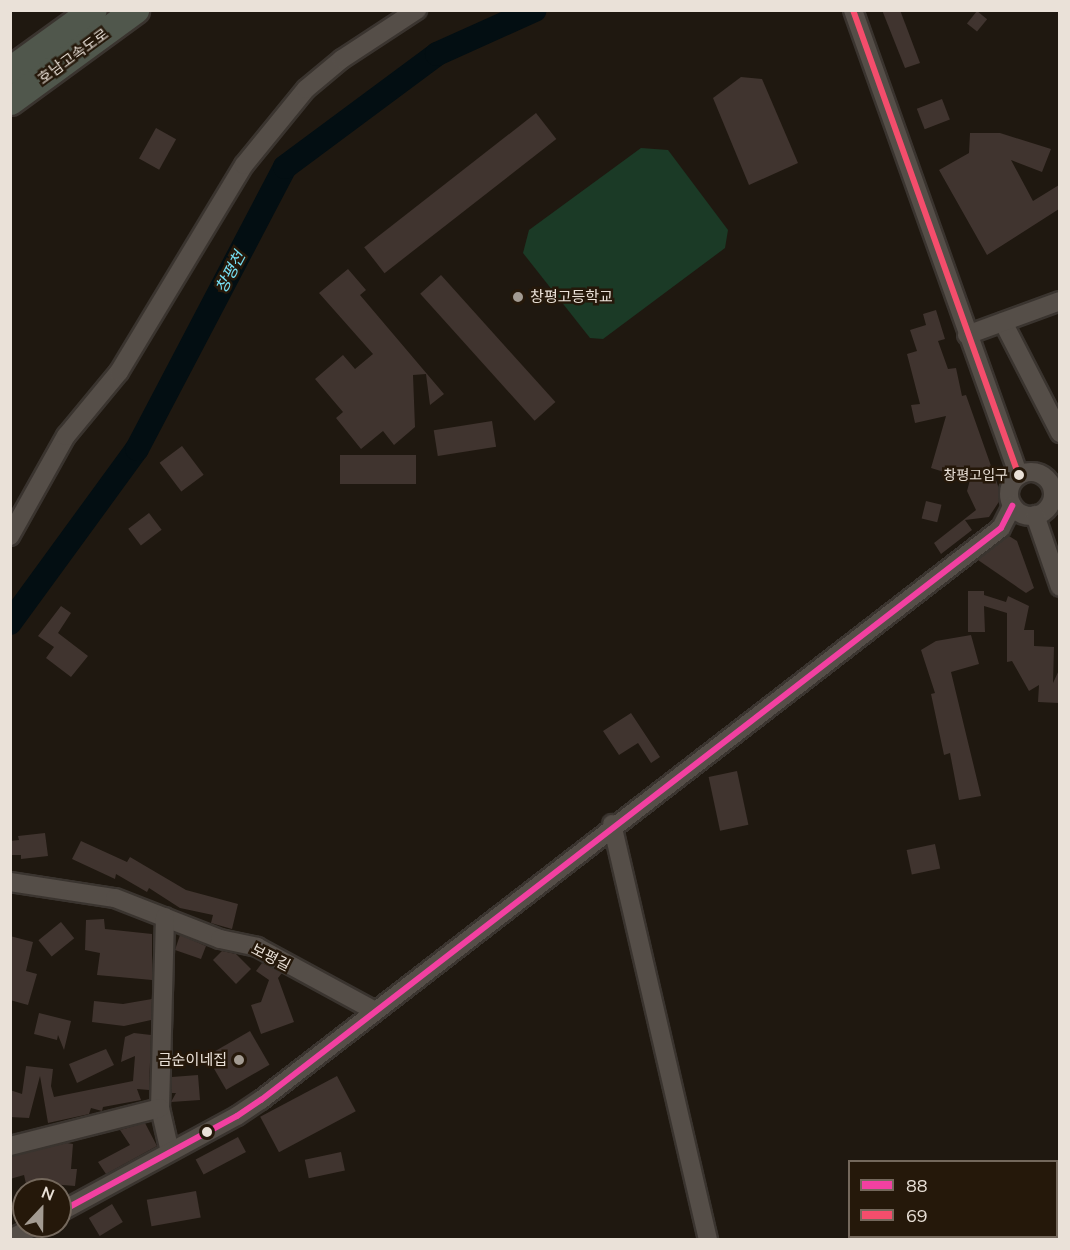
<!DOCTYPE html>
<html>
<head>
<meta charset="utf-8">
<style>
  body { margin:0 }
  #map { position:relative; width:1070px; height:1250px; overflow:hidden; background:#1f1810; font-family:Mulish,"Noto Sans KR",sans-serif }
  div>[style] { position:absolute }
  .green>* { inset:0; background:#1b3a26 }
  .river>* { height:24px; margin:-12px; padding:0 12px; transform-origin:12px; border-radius:12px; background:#030e12 }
  .building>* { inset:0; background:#40342f; transform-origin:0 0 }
  .roads { filter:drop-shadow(2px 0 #3a342f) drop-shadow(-2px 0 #3a342f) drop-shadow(0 2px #3a342f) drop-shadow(0 -2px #3a342f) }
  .minor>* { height:18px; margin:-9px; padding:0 9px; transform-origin:9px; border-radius:9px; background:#554e48 }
  .minor>.ring { margin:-9px; padding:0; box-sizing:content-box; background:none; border:18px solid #554e48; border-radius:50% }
  .highway>* { height:27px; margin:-13.5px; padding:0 13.5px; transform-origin:13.5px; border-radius:13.5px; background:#50574c }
  .bus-1>* { height:6px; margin:-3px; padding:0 3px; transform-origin:3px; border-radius:3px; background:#f240a1 }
  .bus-2>* { height:6px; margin:-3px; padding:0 3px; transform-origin:3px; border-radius:3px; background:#f44d6c }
  .dots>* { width:16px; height:16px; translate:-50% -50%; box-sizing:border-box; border:3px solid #25180a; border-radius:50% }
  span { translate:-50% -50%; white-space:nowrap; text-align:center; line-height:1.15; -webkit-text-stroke:5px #25180a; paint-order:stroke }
  .bus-label { font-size:14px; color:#eae1d8 }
  .right { translate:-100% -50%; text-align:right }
  .street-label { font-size:15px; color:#eae1d8 }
  .poi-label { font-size:15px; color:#eae1d8 }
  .left { translate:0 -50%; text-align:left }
  .water-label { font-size:16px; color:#77e0f5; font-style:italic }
  .frame { position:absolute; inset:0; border:12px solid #eae1d8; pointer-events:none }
  .legend { position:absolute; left:848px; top:1160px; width:210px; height:78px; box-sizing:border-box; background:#25180a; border:2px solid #74685c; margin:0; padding:8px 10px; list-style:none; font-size:18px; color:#eae1d8 }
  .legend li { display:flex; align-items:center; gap:12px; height:30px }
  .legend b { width:30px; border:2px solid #74685c }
  .north { position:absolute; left:12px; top:1178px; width:60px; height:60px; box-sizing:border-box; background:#25180a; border:2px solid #74685c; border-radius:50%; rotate:22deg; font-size:16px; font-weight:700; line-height:24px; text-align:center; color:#eae1d8 }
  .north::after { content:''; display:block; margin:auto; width:21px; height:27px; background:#a39b92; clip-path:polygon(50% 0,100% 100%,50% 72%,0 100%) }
</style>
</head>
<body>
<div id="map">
  <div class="green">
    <i style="clip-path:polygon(641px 148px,668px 150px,728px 230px,725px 248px,603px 339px,590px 338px,523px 253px,529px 230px)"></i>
  </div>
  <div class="river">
    <i style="left:10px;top:623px;width:215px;rotate:-53.9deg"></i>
    <i style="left:137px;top:449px;width:318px;rotate:-62.3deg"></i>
    <i style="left:285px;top:167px;width:189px;rotate:-36.6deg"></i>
    <i style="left:437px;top:54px;width:107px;rotate:-24.2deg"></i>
  </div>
  <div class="building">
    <i style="clip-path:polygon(882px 10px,900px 10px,920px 63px,905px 68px)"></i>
    <i style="left:977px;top:11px;width:13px;height:16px;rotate:39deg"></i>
    <i style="clip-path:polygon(741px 77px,762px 79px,798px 163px,749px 185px,713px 98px)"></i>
    <i style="left:942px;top:99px;width:22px;height:27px;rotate:69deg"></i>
    <i style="left:536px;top:113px;width:33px;height:218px;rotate:52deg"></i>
    <i style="left:156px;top:128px;width:23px;height:35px;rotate:29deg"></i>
    <i style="clip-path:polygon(970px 133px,1000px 133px,1051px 149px,1042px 172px,1011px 160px,1033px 201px,1059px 185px,1059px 209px,987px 255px,939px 170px,969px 153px)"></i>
    <i style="clip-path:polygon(348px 269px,366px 290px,360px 295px,444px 394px,430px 405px,426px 374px,413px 375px,415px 427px,394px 445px,383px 431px,361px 449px,336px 418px,343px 412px,315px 379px,343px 355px,355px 369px,373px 354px,319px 293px)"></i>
    <i style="left:441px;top:275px;width:171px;height:28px;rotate:48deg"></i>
    <i style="clip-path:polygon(936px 310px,945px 339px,938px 341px,948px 369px,956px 368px,962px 396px,966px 395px,1002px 497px,989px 517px,965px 520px,972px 530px,941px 554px,934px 543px,976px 510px,967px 491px,970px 480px,931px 468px,946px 416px,915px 423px,911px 405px,920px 404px,907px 354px,917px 351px,910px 330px,926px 325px,923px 314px)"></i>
    <i style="left:492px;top:421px;width:26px;height:59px;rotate:81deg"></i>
    <i style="left:182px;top:446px;width:36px;height:28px;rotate:53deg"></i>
    <i style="left:416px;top:455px;width:29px;height:76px;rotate:90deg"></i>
    <i style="left:926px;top:501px;width:16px;height:18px;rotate:14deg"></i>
    <i style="left:149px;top:513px;width:21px;height:26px;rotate:53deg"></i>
    <i style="clip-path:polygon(1009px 536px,1017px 541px,1034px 588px,1026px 593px,978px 560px)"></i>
    <i style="clip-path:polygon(968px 591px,984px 591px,984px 595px,1006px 602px,1008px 596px,1029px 606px,1024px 630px,1034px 630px,1034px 646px,1054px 647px,1053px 683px,1059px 670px,1059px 703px,1038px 702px,1039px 685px,1029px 691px,1012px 661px,1007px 662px,1007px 613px,984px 606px,985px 632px,968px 632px)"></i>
    <i style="clip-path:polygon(61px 606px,71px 613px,58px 633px,88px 656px,71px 677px,46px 658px,54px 647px,38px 636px)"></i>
    <i style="clip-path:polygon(971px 635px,979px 664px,951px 672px,981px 796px,959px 800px,950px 753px,944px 755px,931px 694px,935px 693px,921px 650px,936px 641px)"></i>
    <i style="clip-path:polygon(631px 713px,660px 757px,651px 763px,638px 743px,619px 755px,603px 731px)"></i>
    <i style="left:737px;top:771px;width:55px;height:29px;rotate:78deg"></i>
    <i style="clip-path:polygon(45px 833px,48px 856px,21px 859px,21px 855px,10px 855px,10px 841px,19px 840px,18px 836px)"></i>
    <i style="clip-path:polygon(81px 841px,127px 862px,130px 857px,186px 890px,238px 904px,232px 929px,211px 923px,213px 915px,180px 908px,149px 888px,147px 892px,116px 874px,115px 879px,72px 859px)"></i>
    <i style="left:935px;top:844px;width:25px;height:29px;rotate:78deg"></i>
    <i style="clip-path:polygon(104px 919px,105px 929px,152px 934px,152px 980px,97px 975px,100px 953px,85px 950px,86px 920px)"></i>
    <i style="left:61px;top:922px;width:21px;height:29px;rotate:51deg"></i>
    <i style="clip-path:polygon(180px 935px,206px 946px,201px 959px,175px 950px)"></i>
    <i style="clip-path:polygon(10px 936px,33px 942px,26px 971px,37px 974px,28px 1005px,10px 1000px)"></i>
    <i style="clip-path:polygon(222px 951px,236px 954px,251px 969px,236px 984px,213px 960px)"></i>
    <i style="clip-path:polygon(262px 963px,282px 973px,278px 978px,294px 1022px,261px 1034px,251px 1005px,261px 1002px,269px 980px,256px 971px)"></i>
    <i style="clip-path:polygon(152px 999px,151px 1020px,124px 1026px,92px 1022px,94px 1001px,123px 1004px)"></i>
    <i style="clip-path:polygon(39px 1013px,71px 1021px,64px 1050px,58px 1035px,57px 1040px,34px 1034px)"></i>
    <i style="left:250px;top:1031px;width:39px;height:50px;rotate:60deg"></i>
    <i style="clip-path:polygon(134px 1033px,151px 1035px,149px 1090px,137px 1089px,141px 1100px,103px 1107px,102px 1111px,91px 1108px,89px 1114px,48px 1123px,40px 1076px,29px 1118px,10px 1117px,10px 1090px,22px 1094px,26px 1066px,53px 1069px,51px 1086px,54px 1097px,133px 1081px,135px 1056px,121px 1062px,125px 1037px)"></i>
    <i style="clip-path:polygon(106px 1049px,114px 1065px,77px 1083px,69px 1064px)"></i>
    <i style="clip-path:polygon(198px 1075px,200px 1100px,171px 1102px,176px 1093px,172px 1093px,172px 1077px)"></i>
    <i style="left:337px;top:1076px;width:40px;height:87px;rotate:62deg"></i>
    <i style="clip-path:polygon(145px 1123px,157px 1146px,106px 1174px,98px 1162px,130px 1145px,120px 1130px)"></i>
    <i style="left:238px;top:1137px;width:17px;height:48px;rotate:62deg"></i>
    <i style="clip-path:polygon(67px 1143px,73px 1144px,71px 1169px,77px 1169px,75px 1186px,39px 1183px,27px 1188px,24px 1175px,10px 1179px,10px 1157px)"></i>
    <i style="left:341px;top:1152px;width:19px;height:37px;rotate:78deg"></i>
    <i style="left:196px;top:1191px;width:27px;height:50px;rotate:80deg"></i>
    <i style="left:112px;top:1204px;width:21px;height:27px;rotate:59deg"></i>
  </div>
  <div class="roads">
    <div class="minor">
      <i style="left:853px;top:10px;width:494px;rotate:70.4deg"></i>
      <i style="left:1003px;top:322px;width:125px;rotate:62.8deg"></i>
      <i style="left:967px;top:335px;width:99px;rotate:-20.1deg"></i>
      <i class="ring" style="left:1009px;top:472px;width:26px;height:26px"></i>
      <i style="left:1035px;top:515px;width:76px;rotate:70.9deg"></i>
      <i style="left:10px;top:536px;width:115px;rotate:-60.8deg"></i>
      <i style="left:66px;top:436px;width:83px;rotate:-50.4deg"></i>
      <i style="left:119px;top:372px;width:242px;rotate:-58.9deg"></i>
      <i style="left:244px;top:165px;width:98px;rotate:-50.8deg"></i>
      <i style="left:306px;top:89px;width:47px;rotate:-39.8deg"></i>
      <i style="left:342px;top:59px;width:90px;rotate:-33.2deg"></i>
      <i style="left:612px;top:824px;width:427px;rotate:77deg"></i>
      <i style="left:10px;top:882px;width:106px;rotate:8.7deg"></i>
      <i style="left:115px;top:898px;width:113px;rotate:21.3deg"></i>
      <i style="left:220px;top:939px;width:38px;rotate:12deg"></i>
      <i style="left:257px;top:947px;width:132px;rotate:28.5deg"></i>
      <i style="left:165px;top:917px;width:191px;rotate:91.5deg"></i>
      <i style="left:160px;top:1108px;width:45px;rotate:77.2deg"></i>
      <i style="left:10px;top:1146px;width:155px;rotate:-14.2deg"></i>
      <i style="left:60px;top:1212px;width:201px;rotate:-28.5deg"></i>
      <i style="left:237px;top:1116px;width:29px;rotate:-34deg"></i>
      <i style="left:261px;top:1100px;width:935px;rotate:-37.7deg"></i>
      <i style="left:1001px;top:528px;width:25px;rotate:-63deg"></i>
      <i style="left:10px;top:1239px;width:28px;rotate:-27deg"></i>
    </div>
    <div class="highway">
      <i style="left:10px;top:70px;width:102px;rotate:-35.9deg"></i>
      <i style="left:10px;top:101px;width:155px;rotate:-36.1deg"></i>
    </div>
  </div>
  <div class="bus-1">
    <i style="left:60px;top:1212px;width:201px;rotate:-28.5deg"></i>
    <i style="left:237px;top:1116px;width:29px;rotate:-34deg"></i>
    <i style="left:261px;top:1100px;width:935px;rotate:-37.7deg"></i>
    <i style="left:1001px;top:528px;width:25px;rotate:-63deg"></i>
  </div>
  <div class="bus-2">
    <i style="left:853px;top:10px;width:494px;rotate:70.4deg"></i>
  </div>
  <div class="dots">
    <i style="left:518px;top:297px;background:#a39b92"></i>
    <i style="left:1019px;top:475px;background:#eae1d8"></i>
    <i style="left:239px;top:1060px;background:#a39b92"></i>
    <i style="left:207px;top:1132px;background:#eae1d8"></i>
  </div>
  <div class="bus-label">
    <span class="right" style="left:1008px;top:475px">창평고입구</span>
  </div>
  <div class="street-label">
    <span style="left:73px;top:56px;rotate:-36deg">호남고속도로</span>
    <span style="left:271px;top:957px;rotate:27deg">보평길</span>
  </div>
  <div class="poi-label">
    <span class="left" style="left:530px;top:297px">창평고등학교</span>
    <span class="right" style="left:227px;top:1060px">금순이네집</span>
  </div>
  <div class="water-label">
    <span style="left:230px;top:272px;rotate:-62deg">창평천</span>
  </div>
  <div class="frame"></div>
  <ul class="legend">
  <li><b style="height:8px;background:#f240a1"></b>88</li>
  <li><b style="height:8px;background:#f44d6c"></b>69</li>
  </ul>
  <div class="north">N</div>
</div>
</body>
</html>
